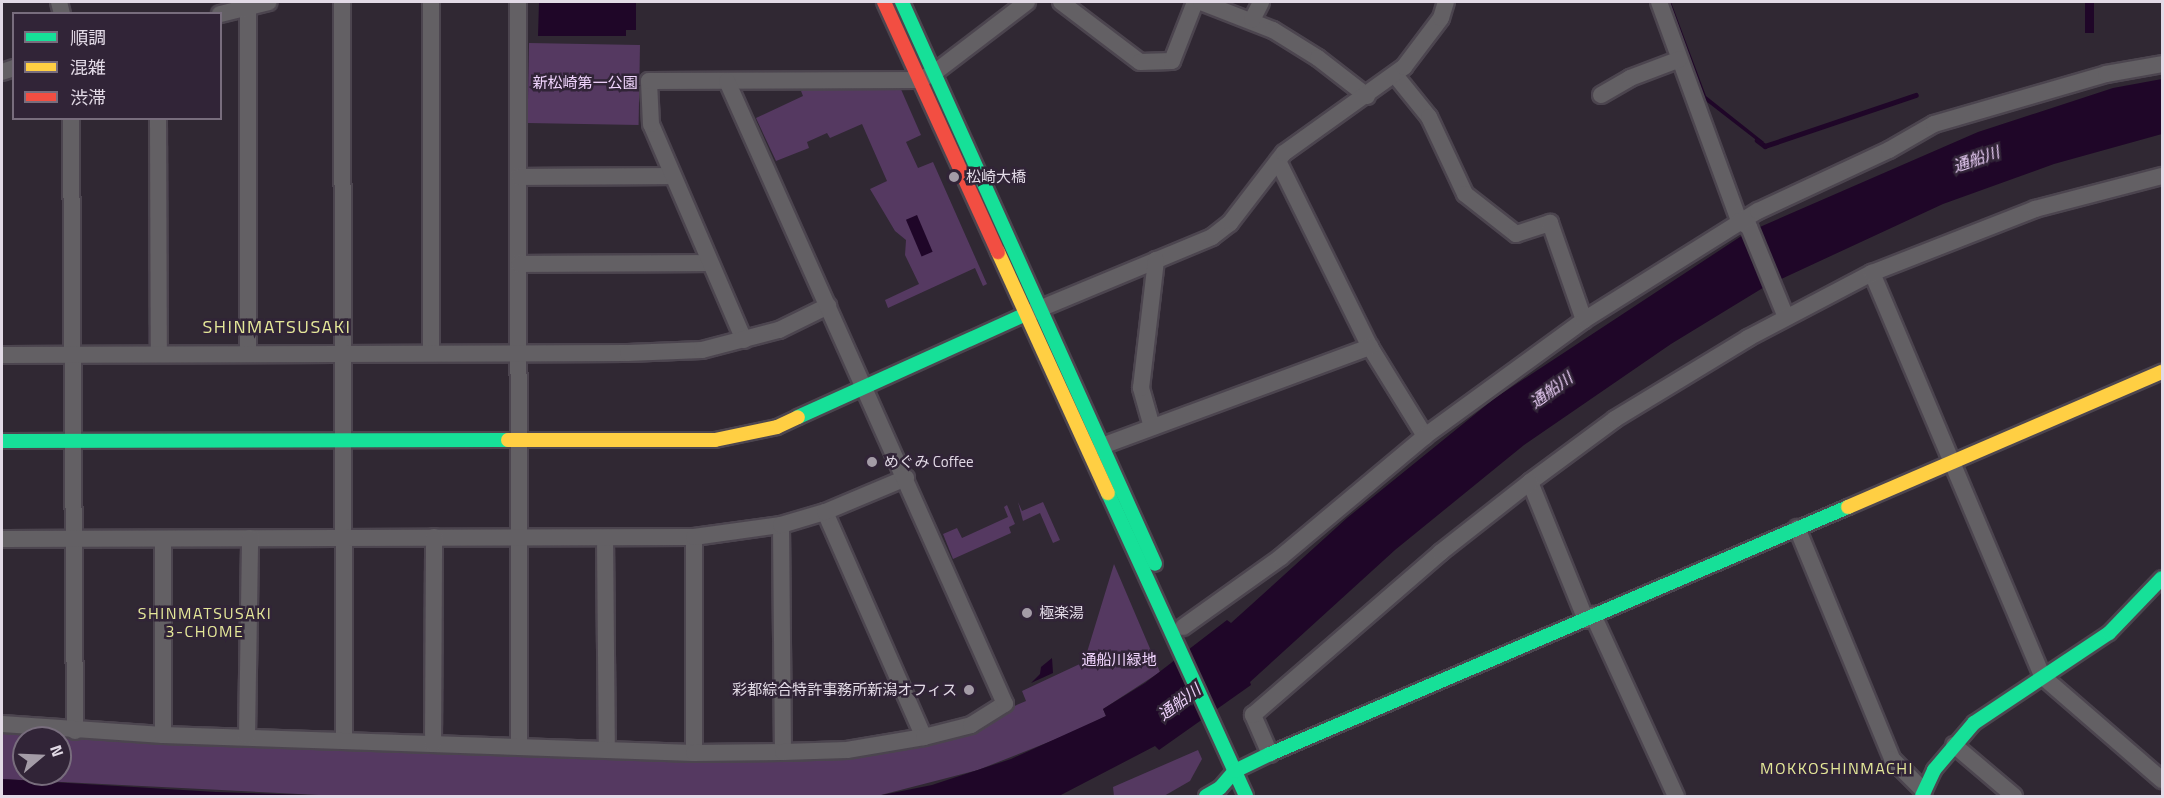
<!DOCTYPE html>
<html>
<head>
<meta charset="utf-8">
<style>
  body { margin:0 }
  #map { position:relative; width:2164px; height:798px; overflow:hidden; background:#302833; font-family:"Titillium Web","Noto Sans JP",sans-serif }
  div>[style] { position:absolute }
  .green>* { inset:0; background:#553961; transform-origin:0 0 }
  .water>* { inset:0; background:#1f0628; transform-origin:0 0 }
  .stream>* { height:4.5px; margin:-2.25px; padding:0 2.25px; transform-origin:2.25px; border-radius:2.25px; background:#1f0628 }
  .roads { filter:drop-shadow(2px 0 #4c454f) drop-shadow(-2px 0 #4c454f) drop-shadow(0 2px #4c454f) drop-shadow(0 -2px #4c454f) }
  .street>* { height:16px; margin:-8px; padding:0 8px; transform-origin:8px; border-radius:8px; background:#636064 }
  .fast>* { height:14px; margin:-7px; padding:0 7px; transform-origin:7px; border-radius:7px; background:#16e098 }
  .slow>* { height:14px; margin:-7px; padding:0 7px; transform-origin:7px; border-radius:7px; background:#ffcf43 }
  .jam>* { height:14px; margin:-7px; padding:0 7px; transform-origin:7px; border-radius:7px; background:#f24e42 }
  .dots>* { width:16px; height:16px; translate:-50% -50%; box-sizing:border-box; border:3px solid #312437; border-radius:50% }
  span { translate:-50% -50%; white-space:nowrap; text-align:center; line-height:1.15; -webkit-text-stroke:5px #312437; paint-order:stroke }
  .park-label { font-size:15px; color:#f0d4fd }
  .poi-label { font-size:15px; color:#e2dae6 }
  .left { translate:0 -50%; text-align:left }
  .right { translate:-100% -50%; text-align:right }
  .water-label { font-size:16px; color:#edd1fa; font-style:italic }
  .neighbourhood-label { font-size:16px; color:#e5e899; letter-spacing:1.5px }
  .quarter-label { font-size:18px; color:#e5e899; letter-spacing:1.5px }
  .frame { position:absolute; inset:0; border:3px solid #e2dae6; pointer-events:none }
  .legend { position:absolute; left:12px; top:12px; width:210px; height:108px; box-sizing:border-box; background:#312437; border:2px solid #786d7d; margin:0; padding:8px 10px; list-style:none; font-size:18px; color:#e2dae6 }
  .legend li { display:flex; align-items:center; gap:12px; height:30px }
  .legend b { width:30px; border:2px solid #786d7d }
  .north { position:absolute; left:12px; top:726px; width:60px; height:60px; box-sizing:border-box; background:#312437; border:2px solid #786d7d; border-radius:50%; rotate:71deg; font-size:16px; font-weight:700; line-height:24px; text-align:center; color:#e2dae6 }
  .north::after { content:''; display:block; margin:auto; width:21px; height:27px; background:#a49ca7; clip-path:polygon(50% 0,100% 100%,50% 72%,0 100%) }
</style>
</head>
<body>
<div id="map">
  <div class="green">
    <i style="left:529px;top:43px;width:111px;height:80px;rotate:1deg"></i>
    <i style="clip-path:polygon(810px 87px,900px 87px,921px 135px,906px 142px,918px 168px,933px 162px,987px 284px,983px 286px,975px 268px,888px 308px,885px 300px,919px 284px,905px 255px,906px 240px,895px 231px,870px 189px,887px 181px,862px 124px,830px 138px,827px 133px,807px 142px,809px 148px,776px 161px,756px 118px,803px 96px,801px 91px)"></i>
    <i style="clip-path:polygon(1018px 502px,1022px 511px,1043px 502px,1060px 540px,1053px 543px,1040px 513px,1023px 521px)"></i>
    <i style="clip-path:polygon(1007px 505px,1015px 524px,1009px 527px,1011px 533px,953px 559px,943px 534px,957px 528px,962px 538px,1008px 517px,1004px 507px)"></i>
    <i style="clip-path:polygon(evenodd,1114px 564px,1160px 672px,1103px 709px,1106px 716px,1079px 730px,978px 770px,877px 796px,338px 796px,2px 779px,2px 725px,783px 752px,971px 725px,1026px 701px,1022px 691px,1084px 662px,1114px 564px,24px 738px,60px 738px,60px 774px,24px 774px,24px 738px)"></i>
    <i style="clip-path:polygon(1198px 750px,1202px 759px,1190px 781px,1164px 796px,1114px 796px,1113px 787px)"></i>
  </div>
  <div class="water">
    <i style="clip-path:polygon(539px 2px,636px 2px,636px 30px,626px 30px,626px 36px,538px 36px)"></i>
    <i style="clip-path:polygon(1667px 2px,1671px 2px,1706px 96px,1764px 142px,1760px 143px,1702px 98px)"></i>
    <i style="left:2085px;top:2px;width:9px;height:31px"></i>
    <i style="clip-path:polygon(2162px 79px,2162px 134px,2054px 164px,1943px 204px,1766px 286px,1671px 344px,1524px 445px,1395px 550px,1250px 682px,1251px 685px,1159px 750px,1155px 746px,1059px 796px,877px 796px,932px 785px,1011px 759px,1106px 716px,1103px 709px,1145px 683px,1227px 620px,1231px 623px,1347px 518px,1495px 398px,1746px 233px,1978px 132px,2113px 88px)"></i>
    <i style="left:917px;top:215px;width:40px;height:12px;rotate:67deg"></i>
    <i style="clip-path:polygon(1052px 658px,1053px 673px,1031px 683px,1040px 674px,1041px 667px)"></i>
    <i style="clip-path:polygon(2px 779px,216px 792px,338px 796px,2px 796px)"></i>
  </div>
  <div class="stream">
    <i style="left:1757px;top:140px;width:10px;rotate:37deg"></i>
    <i style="left:1765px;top:146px;width:159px;rotate:-18.7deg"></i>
  </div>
  <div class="roads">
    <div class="street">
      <i style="left:59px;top:2px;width:12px;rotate:76deg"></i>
      <i style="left:342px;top:2px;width:739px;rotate:89.84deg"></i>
      <i style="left:431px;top:2px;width:349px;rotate:90deg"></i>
      <i style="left:518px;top:2px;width:745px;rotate:89.92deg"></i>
      <i style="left:1061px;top:2px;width:99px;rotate:37.2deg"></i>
      <i style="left:1140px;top:62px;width:32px;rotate:-2deg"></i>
      <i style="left:1172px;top:61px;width:63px;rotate:-68.7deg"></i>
      <i style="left:1201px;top:2px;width:77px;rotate:21.3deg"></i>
      <i style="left:1273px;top:30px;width:53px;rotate:31.9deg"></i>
      <i style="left:1318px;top:58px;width:62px;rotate:37.8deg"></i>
      <i style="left:1659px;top:2px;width:233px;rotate:69.9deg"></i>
      <i style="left:1739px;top:221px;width:12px;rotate:31deg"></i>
      <i style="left:1749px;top:227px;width:97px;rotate:67.7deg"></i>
      <i style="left:248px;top:7px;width:345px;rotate:90deg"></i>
      <i style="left:220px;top:14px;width:50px;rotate:-13.8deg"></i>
      <i style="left:1252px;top:20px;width:20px;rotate:-63deg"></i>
      <i style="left:2px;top:72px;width:13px;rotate:-18deg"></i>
      <i style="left:1395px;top:75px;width:54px;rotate:51deg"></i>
      <i style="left:1429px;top:117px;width:85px;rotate:64.9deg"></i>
      <i style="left:1465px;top:194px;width:65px;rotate:38.1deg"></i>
      <i style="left:1516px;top:234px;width:36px;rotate:-18deg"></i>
      <i style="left:1550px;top:223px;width:103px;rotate:70.7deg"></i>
      <i style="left:1601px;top:95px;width:34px;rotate:-30deg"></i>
      <i style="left:1630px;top:78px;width:53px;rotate:-20.8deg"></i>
      <i style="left:71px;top:118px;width:613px;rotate:89.63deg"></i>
      <i style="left:158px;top:118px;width:235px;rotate:89.8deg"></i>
      <i style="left:1278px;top:161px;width:208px;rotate:63.7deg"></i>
      <i style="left:1370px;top:347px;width:105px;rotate:58.3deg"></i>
      <i style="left:1425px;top:436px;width:197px;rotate:-36.1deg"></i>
      <i style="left:1584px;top:320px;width:205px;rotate:-32.1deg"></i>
      <i style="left:1758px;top:211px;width:145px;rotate:-25deg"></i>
      <i style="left:1889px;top:150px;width:52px;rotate:-30deg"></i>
      <i style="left:1934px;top:124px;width:179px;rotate:-16.2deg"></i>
      <i style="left:2106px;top:74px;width:57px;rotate:-10.1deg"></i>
      <i style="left:519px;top:177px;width:152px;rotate:-0.4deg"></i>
      <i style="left:519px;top:264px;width:191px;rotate:-0.3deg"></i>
      <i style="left:1872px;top:273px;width:437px;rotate:67.1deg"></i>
      <i style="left:2042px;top:676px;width:159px;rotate:40.9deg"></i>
      <i style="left:1032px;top:312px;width:195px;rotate:-22.6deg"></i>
      <i style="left:1212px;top:237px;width:23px;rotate:-38deg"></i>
      <i style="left:1230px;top:223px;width:88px;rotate:-52.4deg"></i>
      <i style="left:1284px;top:153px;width:148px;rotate:-35.6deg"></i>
      <i style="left:1404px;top:67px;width:61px;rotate:-52.9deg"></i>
      <i style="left:1441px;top:18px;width:17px;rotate:-73deg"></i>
      <i style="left:744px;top:340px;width:235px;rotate:-113.3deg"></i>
      <i style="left:651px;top:124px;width:43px;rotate:-92.7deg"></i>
      <i style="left:649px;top:81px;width:270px;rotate:-0.2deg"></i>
      <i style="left:919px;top:80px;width:17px;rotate:-25deg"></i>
      <i style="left:934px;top:73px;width:117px;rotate:-37.4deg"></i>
      <i style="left:2px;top:355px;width:626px;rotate:-0.18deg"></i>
      <i style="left:628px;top:353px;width:74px;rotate:-2.3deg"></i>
      <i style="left:702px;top:350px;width:80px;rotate:-14.6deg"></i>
      <i style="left:779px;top:330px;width:55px;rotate:-26.1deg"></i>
      <i style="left:1152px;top:427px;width:41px;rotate:-105.8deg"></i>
      <i style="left:1141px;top:388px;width:129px;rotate:-83.3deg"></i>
      <i style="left:1102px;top:446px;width:286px;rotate:-20.3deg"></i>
      <i style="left:825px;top:512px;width:246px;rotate:66.3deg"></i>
      <i style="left:781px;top:525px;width:227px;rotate:89.5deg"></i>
      <i style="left:1797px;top:528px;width:250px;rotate:67.6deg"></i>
      <i style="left:1892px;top:759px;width:45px;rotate:45deg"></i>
      <i style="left:694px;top:537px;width:216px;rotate:90deg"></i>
      <i style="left:605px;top:538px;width:212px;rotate:89.5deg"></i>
      <i style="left:2px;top:539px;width:692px;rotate:-0.17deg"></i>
      <i style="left:694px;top:537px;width:88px;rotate:-7.9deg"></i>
      <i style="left:781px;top:525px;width:46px;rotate:-16.5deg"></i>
      <i style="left:825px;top:512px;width:88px;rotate:-22.8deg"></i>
      <i style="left:1593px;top:615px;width:199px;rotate:65.4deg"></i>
      <i style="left:1586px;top:620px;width:149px;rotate:-112.1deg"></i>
      <i style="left:1530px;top:482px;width:106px;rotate:-36.5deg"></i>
      <i style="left:1615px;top:419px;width:156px;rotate:-31.3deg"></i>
      <i style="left:1748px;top:338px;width:140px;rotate:-27.7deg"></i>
      <i style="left:1872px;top:273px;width:175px;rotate:-21.4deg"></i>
      <i style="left:2035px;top:209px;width:131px;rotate:-14.6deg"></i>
      <i style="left:1183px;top:627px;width:120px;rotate:-35.5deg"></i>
      <i style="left:1281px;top:557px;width:188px;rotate:-40deg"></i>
      <i style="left:2px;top:724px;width:161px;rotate:3.9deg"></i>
      <i style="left:163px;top:735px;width:531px;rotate:1.94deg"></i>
      <i style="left:694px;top:753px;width:89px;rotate:-0.6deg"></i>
      <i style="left:783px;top:752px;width:64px;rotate:-1.8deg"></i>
      <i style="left:847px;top:750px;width:78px;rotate:-9.6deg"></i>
      <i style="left:924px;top:737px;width:49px;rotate:-14.3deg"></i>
      <i style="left:971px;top:725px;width:40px;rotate:-32deg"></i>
      <i style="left:1005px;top:704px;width:682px;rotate:-114.05deg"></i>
      <i style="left:163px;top:735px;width:196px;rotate:-90deg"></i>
      <i style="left:247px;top:736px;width:198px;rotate:-89.1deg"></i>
      <i style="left:433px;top:744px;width:207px;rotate:-89.7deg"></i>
      <i style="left:1954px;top:745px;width:79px;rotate:40.4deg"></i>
      <i style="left:1270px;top:754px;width:43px;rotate:-113.6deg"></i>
      <i style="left:1253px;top:715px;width:249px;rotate:-40.9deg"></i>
      <i style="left:1441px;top:552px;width:113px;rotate:-38.2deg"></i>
    </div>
    <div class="fast">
      <i style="left:902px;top:2px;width:616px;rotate:65.76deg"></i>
      <i style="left:798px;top:417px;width:248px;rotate:-24.3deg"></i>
      <i style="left:2px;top:441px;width:506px;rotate:-0.11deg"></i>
      <i style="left:1108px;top:493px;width:333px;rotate:65.5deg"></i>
      <i style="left:1206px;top:796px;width:16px;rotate:-30deg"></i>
      <i style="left:1220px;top:788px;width:23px;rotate:-49deg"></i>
      <i style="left:1235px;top:771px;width:39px;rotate:-26deg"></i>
      <i style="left:1270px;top:754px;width:629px;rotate:-23.14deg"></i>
      <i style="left:1922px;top:796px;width:29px;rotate:-65deg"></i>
      <i style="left:1934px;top:770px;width:62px;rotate:-49.6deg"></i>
      <i style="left:1974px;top:723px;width:162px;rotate:-33.7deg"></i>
      <i style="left:2109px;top:633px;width:76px;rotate:-46.1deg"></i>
    </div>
    <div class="slow">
      <i style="left:998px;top:252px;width:265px;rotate:65.5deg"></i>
      <i style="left:508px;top:440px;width:207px"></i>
      <i style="left:715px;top:440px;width:63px;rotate:-11.8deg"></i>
      <i style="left:777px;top:427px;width:23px;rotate:-25deg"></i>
      <i style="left:1848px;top:507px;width:342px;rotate:-23.3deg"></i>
    </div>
    <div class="jam">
      <i style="left:884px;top:2px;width:275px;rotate:65.5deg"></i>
    </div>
  </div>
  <div class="dots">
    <i style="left:954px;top:177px;background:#a49ca7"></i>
    <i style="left:872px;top:462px;background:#a49ca7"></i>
    <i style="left:1027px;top:613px;background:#a49ca7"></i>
    <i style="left:969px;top:690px;background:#a49ca7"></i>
  </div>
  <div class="park-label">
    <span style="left:585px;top:83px">新松崎第一公園</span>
    <span style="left:1119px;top:660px">通船川緑地</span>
  </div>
  <div class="poi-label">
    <span class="left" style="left:966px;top:177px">松崎大橋</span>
    <span class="left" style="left:884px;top:462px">めぐみ Coffee</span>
    <span class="left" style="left:1039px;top:613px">極楽湯</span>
    <span class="right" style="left:957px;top:690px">彩都綜合特許事務所新潟オフィス</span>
  </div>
  <div class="water-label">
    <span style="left:1976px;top:159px;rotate:-19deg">通船川</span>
    <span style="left:1551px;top:390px;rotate:-36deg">通船川</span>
    <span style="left:1179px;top:702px;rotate:-37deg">通船川</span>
  </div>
  <div class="neighbourhood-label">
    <span style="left:205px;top:622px">SHINMATSUSAKI<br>3-CHOME</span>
    <span style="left:1837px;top:768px">MOKKOSHINMACHI</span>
  </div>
  <div class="quarter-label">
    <span style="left:277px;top:327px">SHINMATSUSAKI</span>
  </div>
  <div class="frame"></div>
  <ul class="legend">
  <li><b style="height:8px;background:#16e098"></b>順調</li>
  <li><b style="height:8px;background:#ffcf43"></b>混雑</li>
  <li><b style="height:8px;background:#f24e42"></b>渋滞</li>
  </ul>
  <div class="north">N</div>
</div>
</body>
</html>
